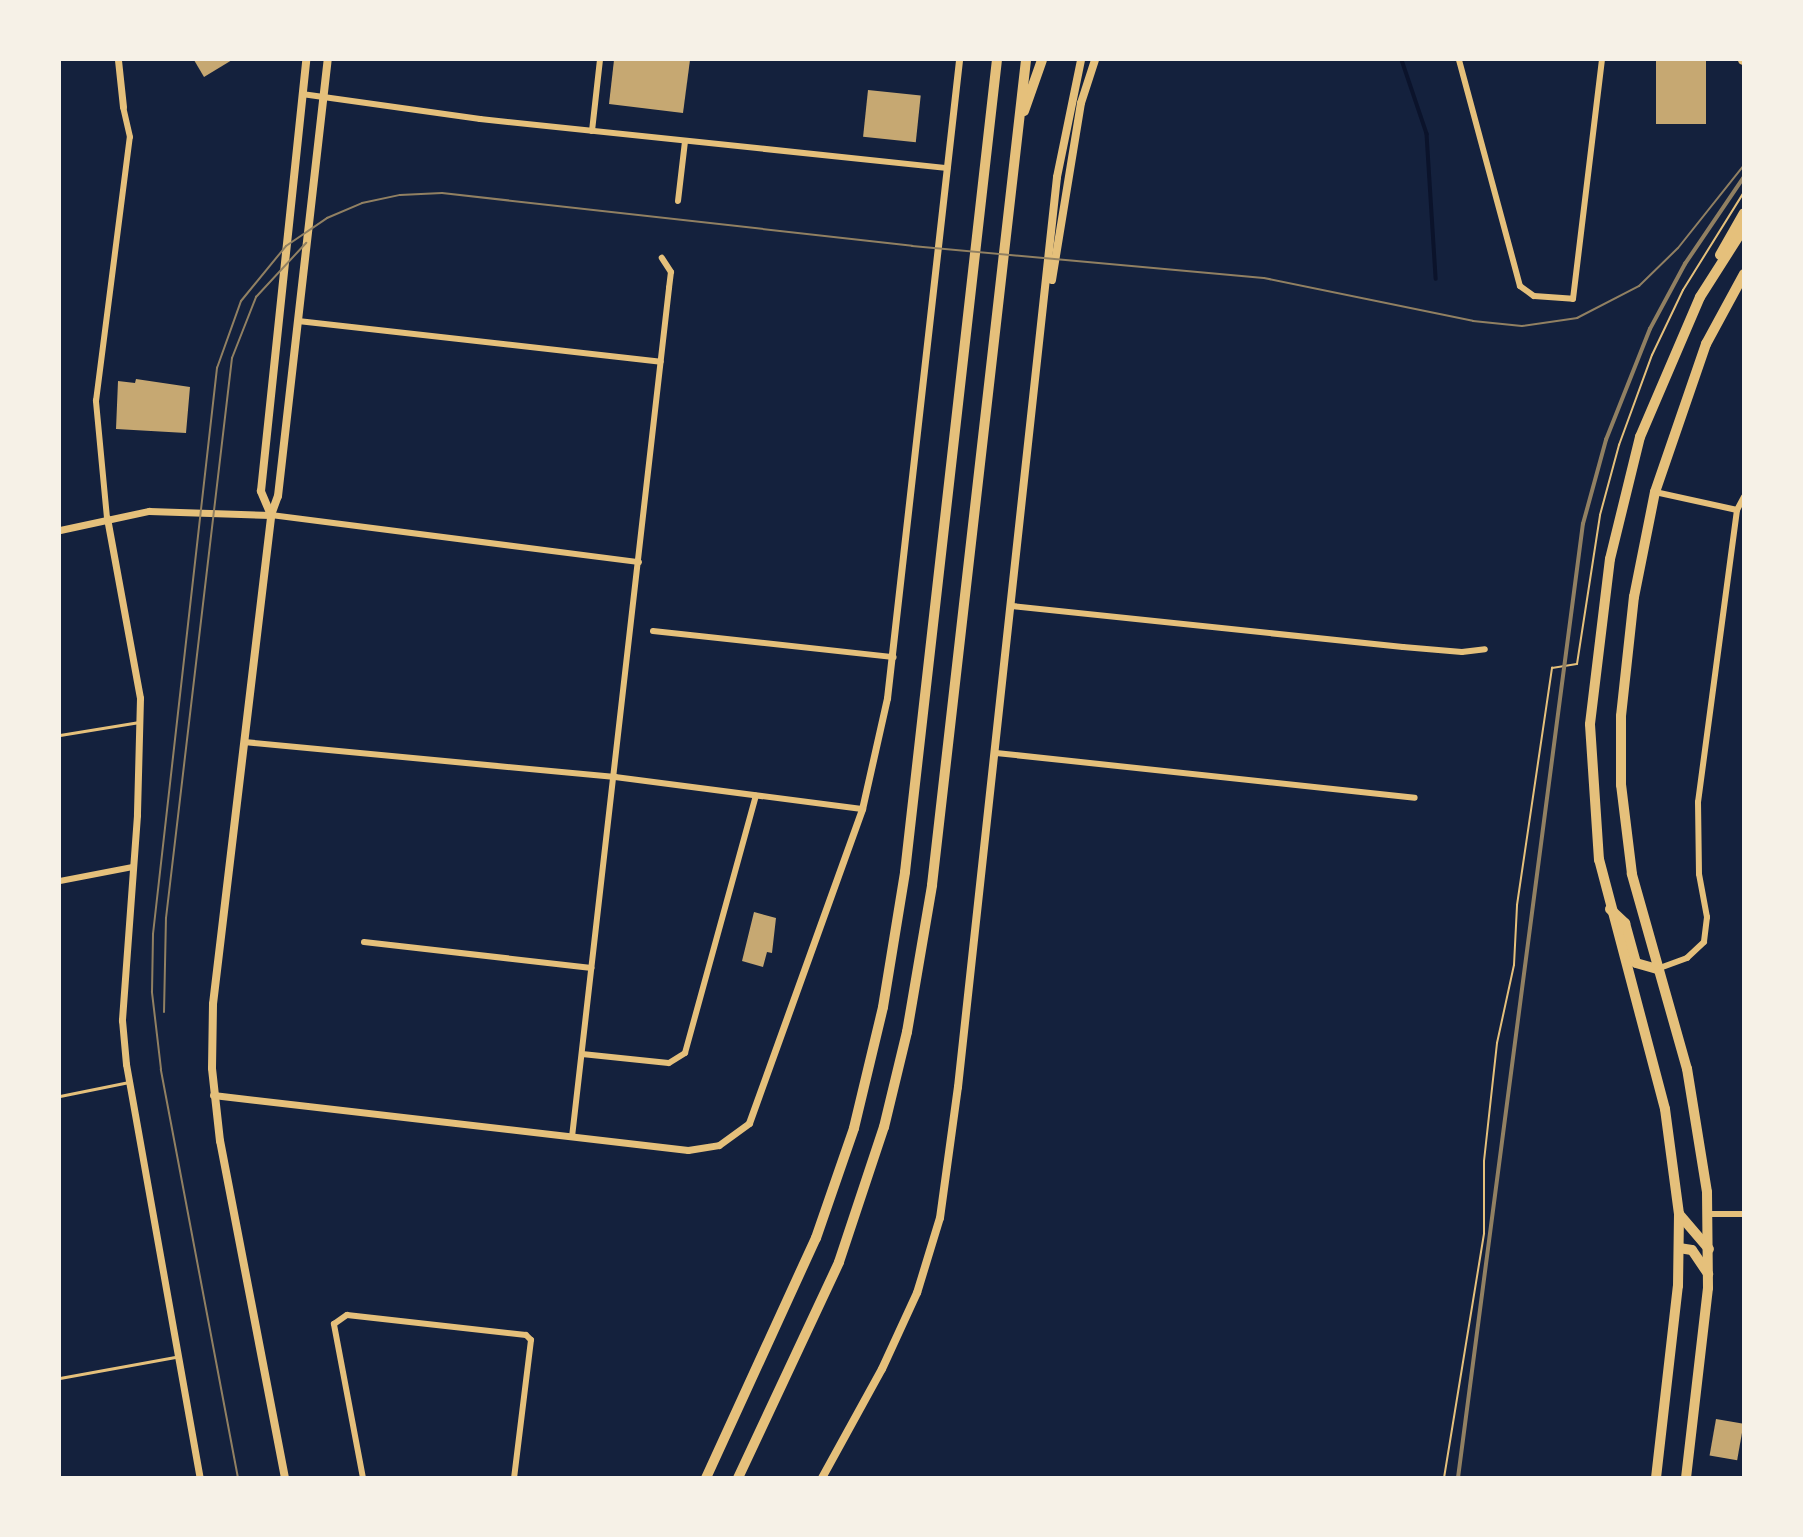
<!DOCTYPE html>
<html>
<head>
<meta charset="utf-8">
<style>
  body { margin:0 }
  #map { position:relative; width:1803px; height:1537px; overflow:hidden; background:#14213d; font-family:"Fira Sans Condensed",sans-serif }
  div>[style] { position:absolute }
  .stream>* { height:3.5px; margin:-1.75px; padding:0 1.75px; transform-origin:1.75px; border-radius:1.75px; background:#0b132b }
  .building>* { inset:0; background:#c6a872; transform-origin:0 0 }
  .path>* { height:2px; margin:-1px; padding:0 1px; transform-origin:1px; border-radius:1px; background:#e5c07b }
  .service>* { height:2.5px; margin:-1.25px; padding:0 1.25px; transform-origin:1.25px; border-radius:1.25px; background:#e5c07b }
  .minor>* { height:6px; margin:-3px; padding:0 3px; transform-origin:3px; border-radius:3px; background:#e5c07b }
  .tertiary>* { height:7px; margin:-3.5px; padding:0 3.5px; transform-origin:3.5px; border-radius:3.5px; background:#e5c07b }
  .secondary>* { height:8px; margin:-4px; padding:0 4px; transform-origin:4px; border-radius:4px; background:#e5c07b }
  .primary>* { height:10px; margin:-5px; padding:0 5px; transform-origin:5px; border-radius:5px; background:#e5c07b }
  .motorway>* { height:10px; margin:-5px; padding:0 5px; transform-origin:5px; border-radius:5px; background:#e5c07b }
  .tram>* { height:2px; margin:-1px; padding:0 1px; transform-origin:1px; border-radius:1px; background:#918062 }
  .rail>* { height:3.5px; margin:-1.75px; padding:0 1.75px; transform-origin:1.75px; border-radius:1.75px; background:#918062 }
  span { translate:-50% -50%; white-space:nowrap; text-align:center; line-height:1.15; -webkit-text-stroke:7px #f6f1e7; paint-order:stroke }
  .frame { position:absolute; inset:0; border:61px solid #f6f1e7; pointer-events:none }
</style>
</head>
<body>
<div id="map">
  <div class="stream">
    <i style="left:1402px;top:60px;width:78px;rotate:71.3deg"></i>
    <i style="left:1427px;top:134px;width:145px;rotate:86.4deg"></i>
  </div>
  <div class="building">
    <i style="clip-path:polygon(194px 60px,232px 60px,204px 77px)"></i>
    <i style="clip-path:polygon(614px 60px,690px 60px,683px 113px,609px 104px)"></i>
    <i style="left:1656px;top:60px;width:50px;height:64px"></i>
    <i style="left:868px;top:90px;width:53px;height:47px;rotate:6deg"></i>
    <i style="clip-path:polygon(136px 379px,190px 387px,186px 433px,116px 429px,118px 381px,135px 383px)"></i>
    <i style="clip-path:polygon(754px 912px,776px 918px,772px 953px,767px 952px,763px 967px,742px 961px)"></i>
    <i style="left:1716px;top:1419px;width:28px;height:37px;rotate:10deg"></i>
  </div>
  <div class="path">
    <i style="left:1444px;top:1478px;width:248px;rotate:-80.7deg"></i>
    <i style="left:1484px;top:1233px;width:72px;rotate:-90deg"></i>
    <i style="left:1484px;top:1161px;width:119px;rotate:-83.7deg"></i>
    <i style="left:1497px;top:1043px;width:80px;rotate:-77.7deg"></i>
    <i style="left:1514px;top:965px;width:60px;rotate:-87.1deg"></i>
    <i style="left:1517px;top:905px;width:240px;rotate:-81.6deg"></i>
    <i style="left:1552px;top:668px;width:25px;rotate:-9deg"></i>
    <i style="left:1577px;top:664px;width:151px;rotate:-81.2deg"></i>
    <i style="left:1600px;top:515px;width:73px;rotate:-74.8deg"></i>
    <i style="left:1619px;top:445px;width:96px;rotate:-69.9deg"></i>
    <i style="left:1652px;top:355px;width:72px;rotate:-64.5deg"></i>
    <i style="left:1683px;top:290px;width:115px;rotate:-58.1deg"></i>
  </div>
  <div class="service">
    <i style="left:60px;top:735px;width:80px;rotate:-9.3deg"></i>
    <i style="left:60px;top:1096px;width:70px;rotate:-11.5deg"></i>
    <i style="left:60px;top:1378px;width:118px;rotate:-10.3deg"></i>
  </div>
  <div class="minor">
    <i style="left:1459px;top:60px;width:234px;rotate:74.9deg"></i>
    <i style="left:1520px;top:286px;width:17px;rotate:36deg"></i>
    <i style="left:1534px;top:296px;width:39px;rotate:4deg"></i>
    <i style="left:1573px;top:299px;width:241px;rotate:-83.1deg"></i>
    <i style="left:302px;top:94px;width:180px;rotate:8deg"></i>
    <i style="left:480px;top:119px;width:470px;rotate:6deg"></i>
    <i style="left:592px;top:131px;width:71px;rotate:-83.6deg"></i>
    <i style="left:678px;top:201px;width:60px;rotate:-83.3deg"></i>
    <i style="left:298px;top:321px;width:365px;rotate:6.4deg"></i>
    <i style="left:1655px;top:492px;width:84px;rotate:12.4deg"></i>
    <i style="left:1737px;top:510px;width:295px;rotate:97.6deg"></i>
    <i style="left:1698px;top:802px;width:72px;rotate:89.2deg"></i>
    <i style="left:1699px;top:874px;width:44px;rotate:79.5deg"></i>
    <i style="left:1707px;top:917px;width:25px;rotate:97deg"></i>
    <i style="left:1704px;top:942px;width:23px;rotate:137deg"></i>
    <i style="left:1687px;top:958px;width:32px;rotate:160deg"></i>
    <i style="left:1737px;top:510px;width:15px;rotate:-62deg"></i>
    <i style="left:271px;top:515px;width:371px;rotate:7.3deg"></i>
    <i style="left:107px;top:518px;width:118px;rotate:-95.4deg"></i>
    <i style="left:96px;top:401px;width:266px;rotate:-82.7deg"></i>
    <i style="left:130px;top:137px;width:31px;rotate:-103deg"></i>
    <i style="left:1012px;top:606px;width:393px;rotate:6deg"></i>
    <i style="left:1403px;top:647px;width:59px;rotate:4.8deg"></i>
    <i style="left:1462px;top:652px;width:23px;rotate:-7deg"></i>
    <i style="left:653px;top:631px;width:242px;rotate:6.2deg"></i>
    <i style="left:244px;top:742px;width:373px;rotate:5.4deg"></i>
    <i style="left:615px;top:777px;width:249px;rotate:7.4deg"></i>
    <i style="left:996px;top:753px;width:421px;rotate:6.1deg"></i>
    <i style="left:60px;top:881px;width:74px;rotate:-10.9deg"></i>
    <i style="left:364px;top:942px;width:229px;rotate:6.5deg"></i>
    <i style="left:582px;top:1054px;width:87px;rotate:5.9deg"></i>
    <i style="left:669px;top:1063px;width:19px;rotate:-32deg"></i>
    <i style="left:685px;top:1053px;width:267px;rotate:-74.6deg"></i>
    <i style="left:572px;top:1137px;width:855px;rotate:-83.48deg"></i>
    <i style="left:669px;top:288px;width:16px;rotate:-83deg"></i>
    <i style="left:671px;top:272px;width:17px;rotate:-123deg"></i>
    <i style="left:1708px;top:1214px;width:36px"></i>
    <i style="left:363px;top:1478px;width:157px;rotate:-100.7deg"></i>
    <i style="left:334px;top:1324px;width:16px;rotate:-35deg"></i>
    <i style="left:347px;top:1315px;width:180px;rotate:6.4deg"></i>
    <i style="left:526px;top:1335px;width:7px;rotate:45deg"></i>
    <i style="left:531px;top:1340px;width:139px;rotate:97deg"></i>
  </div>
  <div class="tertiary">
    <i style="left:118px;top:60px;width:47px;rotate:83.9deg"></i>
    <i style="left:107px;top:518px;width:183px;rotate:79.6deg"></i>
    <i style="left:140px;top:698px;width:117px;rotate:91.5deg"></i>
    <i style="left:137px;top:815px;width:206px;rotate:94.2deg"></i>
    <i style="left:122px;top:1020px;width:44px;rotate:84.8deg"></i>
    <i style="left:126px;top:1064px;width:421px;rotate:79.9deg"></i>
    <i style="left:60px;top:530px;width:91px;rotate:-12.1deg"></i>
    <i style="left:149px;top:511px;width:122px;rotate:1.9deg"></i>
    <i style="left:213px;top:1095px;width:478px;rotate:6.6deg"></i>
    <i style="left:688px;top:1150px;width:31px;rotate:-9deg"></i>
    <i style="left:719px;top:1145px;width:37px;rotate:-36deg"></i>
    <i style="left:749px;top:1123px;width:334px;rotate:-70.2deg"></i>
    <i style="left:862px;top:809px;width:114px;rotate:-77.3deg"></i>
    <i style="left:887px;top:698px;width:642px;rotate:-83.56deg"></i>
  </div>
  <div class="secondary">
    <i style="left:1052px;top:280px;width:179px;rotate:-80.7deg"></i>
    <i style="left:1081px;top:103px;width:45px;rotate:-72deg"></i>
    <i style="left:271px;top:515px;width:26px;rotate:-113deg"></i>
    <i style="left:261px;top:491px;width:433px;rotate:-84deg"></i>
    <i style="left:285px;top:1478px;width:343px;rotate:-100.9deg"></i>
    <i style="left:220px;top:1141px;width:73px;rotate:-96.3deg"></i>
    <i style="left:212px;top:1068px;width:64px;rotate:-89.1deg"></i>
    <i style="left:213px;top:1004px;width:492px;rotate:-83.2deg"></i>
    <i style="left:271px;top:515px;width:20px;rotate:-70deg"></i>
    <i style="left:278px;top:496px;width:439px;rotate:-83.5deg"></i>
    <i style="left:822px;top:1478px;width:124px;rotate:-61.2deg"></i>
    <i style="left:882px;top:1369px;width:84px;rotate:-65.3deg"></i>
    <i style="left:917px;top:1293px;width:78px;rotate:-73deg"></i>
    <i style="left:940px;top:1218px;width:132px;rotate:-82.2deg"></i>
    <i style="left:958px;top:1087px;width:915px;rotate:-83.79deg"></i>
    <i style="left:1057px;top:177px;width:119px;rotate:-78.4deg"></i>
  </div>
  <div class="primary">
    <i style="left:1743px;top:60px;width:1px"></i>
    <i style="left:1720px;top:255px;width:48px;rotate:-60.3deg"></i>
    <i style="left:1610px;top:909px;width:21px;rotate:43deg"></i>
    <i style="left:1625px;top:923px;width:41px;rotate:74.6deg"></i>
    <i style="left:1636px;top:963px;width:22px;rotate:16deg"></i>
    <i style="left:1679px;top:1214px;width:46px;rotate:49.4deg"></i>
    <i style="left:1679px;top:1248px;width:13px;rotate:9deg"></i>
    <i style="left:1692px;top:1250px;width:29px;rotate:56deg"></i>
    <i style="left:1656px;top:1478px;width:193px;rotate:-83.5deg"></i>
    <i style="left:1678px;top:1286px;width:72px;rotate:-89.2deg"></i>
    <i style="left:1679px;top:1214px;width:106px;rotate:-97.6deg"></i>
    <i style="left:1665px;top:1109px;width:258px;rotate:-104.8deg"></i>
    <i style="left:1599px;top:860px;width:136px;rotate:-93.8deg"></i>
    <i style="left:1590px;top:724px;width:166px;rotate:-83.1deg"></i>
    <i style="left:1610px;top:559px;width:126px;rotate:-76.2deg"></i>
    <i style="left:1640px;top:437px;width:152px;rotate:-66.8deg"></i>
    <i style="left:1700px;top:297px;width:82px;rotate:-57.5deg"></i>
    <i style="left:1686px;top:1478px;width:191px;rotate:-83.4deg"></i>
    <i style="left:1708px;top:1288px;width:96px;rotate:-90.6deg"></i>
    <i style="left:1707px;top:1192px;width:125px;rotate:-99.2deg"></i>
    <i style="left:1687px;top:1069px;width:203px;rotate:-105.8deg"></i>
    <i style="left:1632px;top:874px;width:90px;rotate:-97deg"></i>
    <i style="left:1621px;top:785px;width:69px;rotate:-90deg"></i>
    <i style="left:1621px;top:716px;width:120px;rotate:-83.8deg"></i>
    <i style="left:1634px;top:597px;width:107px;rotate:-78.7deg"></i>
    <i style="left:1655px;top:492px;width:157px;rotate:-71deg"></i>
    <i style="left:1706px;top:344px;width:80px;rotate:-61.5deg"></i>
  </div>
  <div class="motorway">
    <i style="left:1024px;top:111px;width:54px;rotate:-70.6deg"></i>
    <i style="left:706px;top:1478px;width:264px;rotate:-65.4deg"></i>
    <i style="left:816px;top:1238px;width:116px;rotate:-70.9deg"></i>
    <i style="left:854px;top:1128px;width:124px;rotate:-76.5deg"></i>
    <i style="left:883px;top:1007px;width:137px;rotate:-80.7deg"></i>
    <i style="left:905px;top:872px;width:817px;rotate:-83.54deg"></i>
    <i style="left:738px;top:1478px;width:238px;rotate:-64.9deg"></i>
    <i style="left:839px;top:1262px;width:142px;rotate:-71.6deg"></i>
    <i style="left:884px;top:1127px;width:98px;rotate:-76.4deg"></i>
    <i style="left:907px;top:1032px;width:149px;rotate:-80.3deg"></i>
    <i style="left:932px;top:885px;width:830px;rotate:-83.5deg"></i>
  </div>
  <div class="tram">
    <i style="left:164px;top:1012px;width:94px;rotate:-88.8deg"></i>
    <i style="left:166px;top:918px;width:564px;rotate:-83.28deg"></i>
    <i style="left:232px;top:358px;width:66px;rotate:-68.5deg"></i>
    <i style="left:256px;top:297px;width:74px;rotate:-47.2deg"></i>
    <i style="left:238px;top:1478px;width:416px;rotate:-100.7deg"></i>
    <i style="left:161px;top:1069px;width:78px;rotate:-96.7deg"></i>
    <i style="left:152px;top:992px;width:58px;rotate:-89deg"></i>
    <i style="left:153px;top:934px;width:570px;rotate:-83.55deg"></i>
    <i style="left:217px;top:368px;width:71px;rotate:-70.3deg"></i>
    <i style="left:241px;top:301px;width:71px;rotate:-50.7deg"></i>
    <i style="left:286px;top:246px;width:50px;rotate:-34.3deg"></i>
    <i style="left:327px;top:218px;width:38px;rotate:-23deg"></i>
    <i style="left:362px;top:203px;width:39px;rotate:-12deg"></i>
    <i style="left:400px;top:195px;width:42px;rotate:-2.7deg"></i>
    <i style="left:442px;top:193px;width:473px;rotate:6.4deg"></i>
    <i style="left:912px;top:246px;width:353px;rotate:5.2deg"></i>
    <i style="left:1264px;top:278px;width:213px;rotate:11.6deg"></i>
    <i style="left:1473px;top:321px;width:49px;rotate:5.8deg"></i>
    <i style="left:1522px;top:326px;width:56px;rotate:-8.3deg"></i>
    <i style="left:1577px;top:318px;width:70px;rotate:-27.3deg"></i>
    <i style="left:1639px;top:286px;width:54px;rotate:-44.3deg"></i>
    <i style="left:1678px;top:248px;width:106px;rotate:-51.5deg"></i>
  </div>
  <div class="rail">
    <i style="left:1458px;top:1478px;width:962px;rotate:-82.54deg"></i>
    <i style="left:1583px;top:524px;width:87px;rotate:-74.7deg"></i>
    <i style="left:1606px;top:440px;width:119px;rotate:-68.4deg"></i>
    <i style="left:1650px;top:329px;width:74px;rotate:-61.7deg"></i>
    <i style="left:1685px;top:264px;width:105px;rotate:-55.9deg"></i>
  </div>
  <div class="frame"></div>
</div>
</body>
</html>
